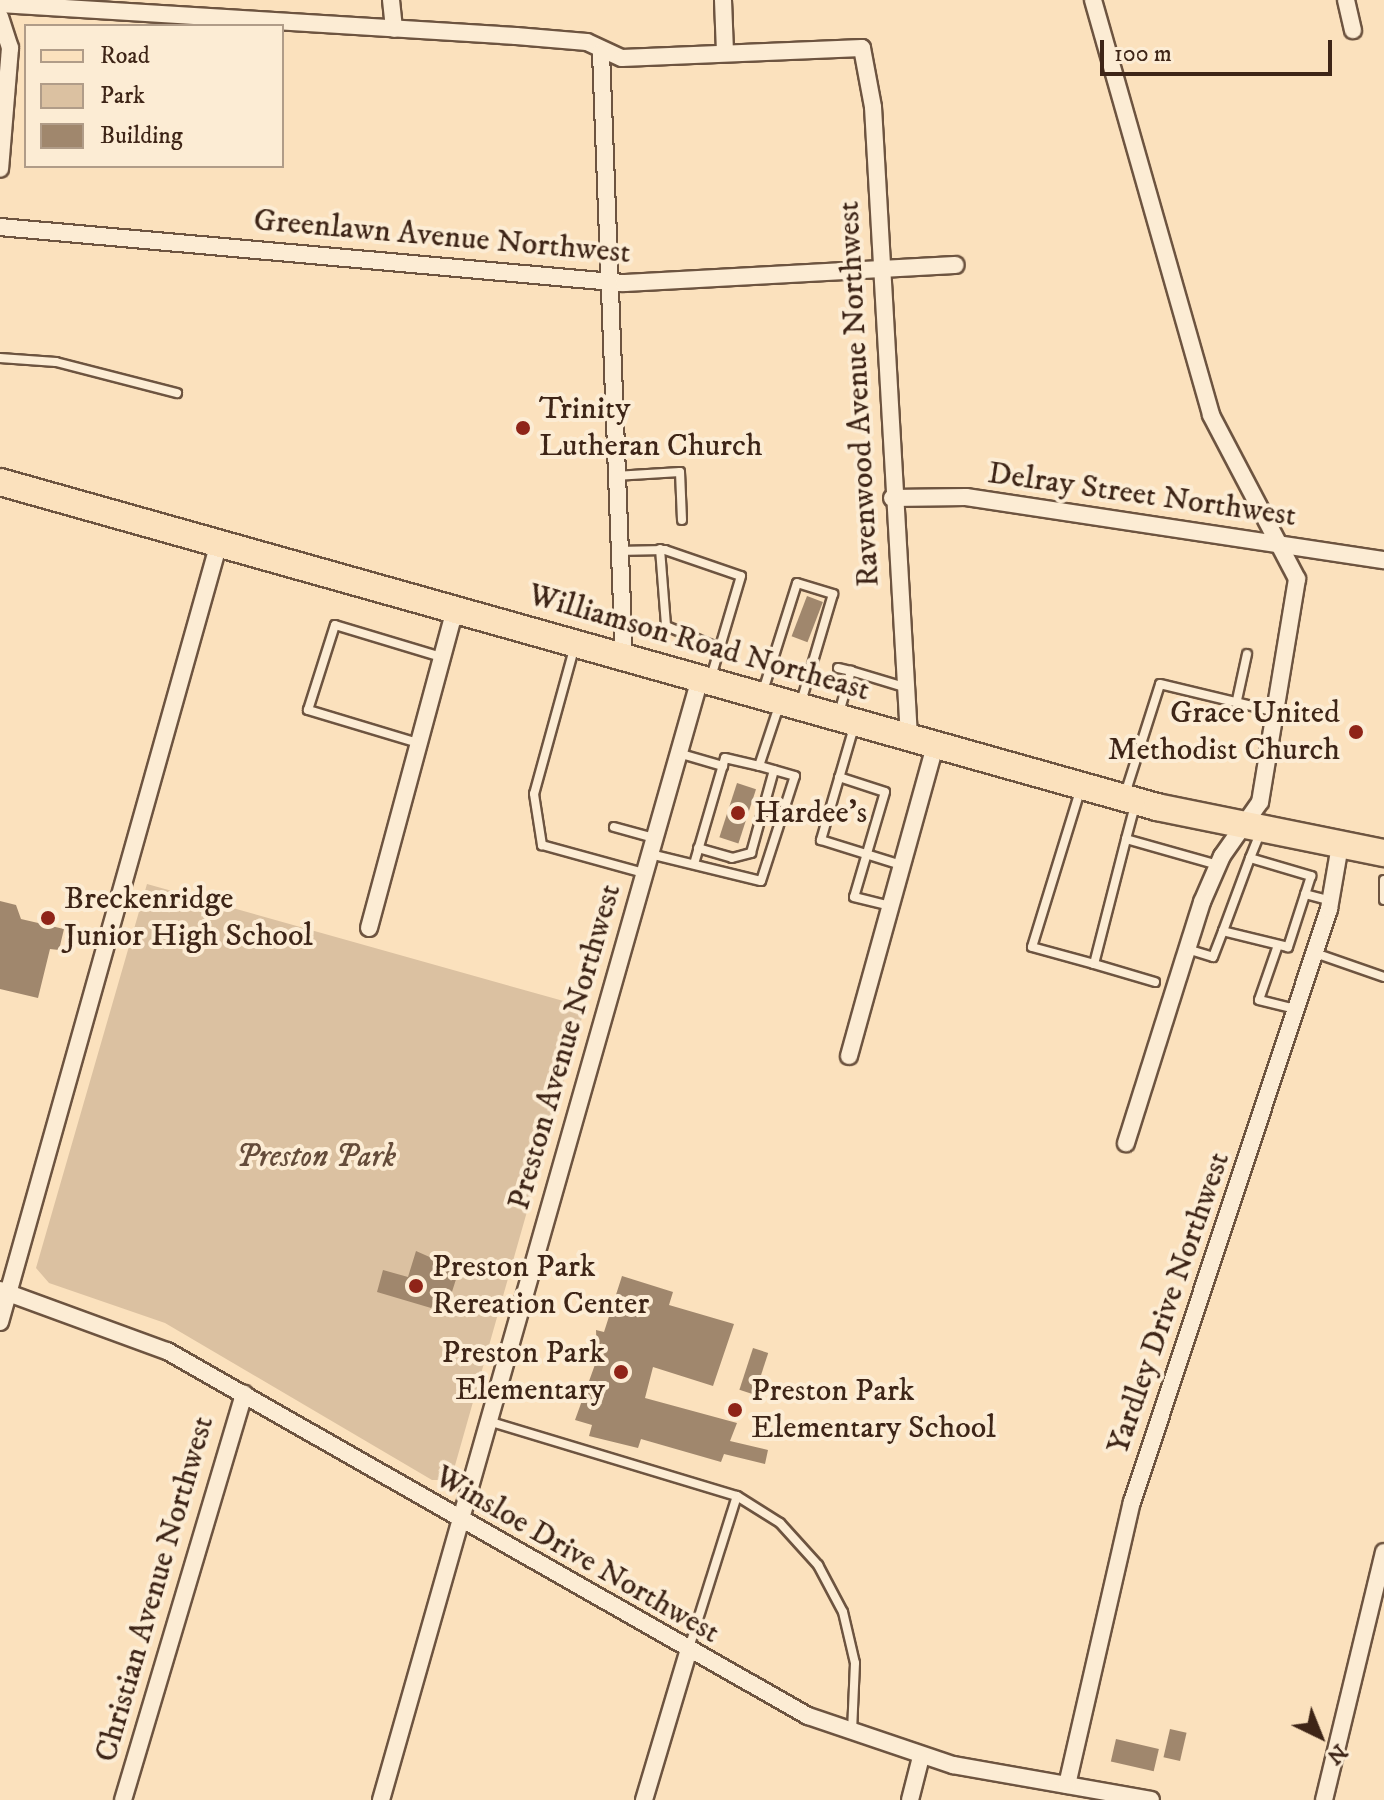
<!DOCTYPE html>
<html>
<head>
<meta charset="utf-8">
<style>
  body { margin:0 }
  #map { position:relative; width:1384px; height:1800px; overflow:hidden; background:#fbe1bd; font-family:"IM FELL DW Pica",serif }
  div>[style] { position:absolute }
  .green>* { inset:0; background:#dbc1a1 }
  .building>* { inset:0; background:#a0876d; transform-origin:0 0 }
  .roads { filter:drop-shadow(2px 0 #6d5440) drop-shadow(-2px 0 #6d5440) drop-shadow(0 2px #6d5440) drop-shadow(0 -2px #6d5440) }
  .service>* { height:8px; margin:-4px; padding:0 4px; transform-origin:4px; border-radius:4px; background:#fcecd4 }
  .minor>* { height:16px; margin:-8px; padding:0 8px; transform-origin:8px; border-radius:8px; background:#fcecd4 }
  .primary>* { height:26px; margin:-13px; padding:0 13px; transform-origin:13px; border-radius:13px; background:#fbe1bd }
  .dots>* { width:22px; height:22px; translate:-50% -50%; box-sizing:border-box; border:4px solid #fcecd4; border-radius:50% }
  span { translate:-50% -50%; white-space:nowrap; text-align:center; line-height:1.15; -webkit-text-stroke:8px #fcecd4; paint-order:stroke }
  .street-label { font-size:32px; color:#3e2517 }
  .poi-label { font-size:32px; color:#3e2517 }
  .left { translate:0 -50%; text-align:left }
  .right { translate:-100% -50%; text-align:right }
  .park-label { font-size:32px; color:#654c3a; font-style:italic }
  .legend { position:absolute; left:24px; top:24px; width:260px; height:144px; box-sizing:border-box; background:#fcecd4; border:2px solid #b09c88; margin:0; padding:10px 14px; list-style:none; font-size:24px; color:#3e2517 }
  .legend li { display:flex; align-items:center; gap:16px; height:40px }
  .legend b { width:40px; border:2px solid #b09c88 }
  .north { position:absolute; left:1280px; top:1696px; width:80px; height:80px; -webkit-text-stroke:6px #fcecd4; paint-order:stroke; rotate:137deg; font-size:22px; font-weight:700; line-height:32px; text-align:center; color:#3e2517 }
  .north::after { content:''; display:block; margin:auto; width:28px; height:36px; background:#3e2517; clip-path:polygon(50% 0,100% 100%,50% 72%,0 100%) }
  .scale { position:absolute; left:1100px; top:40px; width:232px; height:36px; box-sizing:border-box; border:4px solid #3e2517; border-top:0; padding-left:10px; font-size:24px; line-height:28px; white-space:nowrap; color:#3e2517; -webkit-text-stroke:6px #fcecd4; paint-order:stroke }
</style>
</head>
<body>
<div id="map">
  <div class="green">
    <i style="clip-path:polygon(147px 884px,585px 1007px,454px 1469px,445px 1480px,432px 1480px,165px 1323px,49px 1283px,36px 1268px)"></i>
  </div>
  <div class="building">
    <i style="left:807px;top:596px;width:17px;height:43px;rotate:21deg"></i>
    <i style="left:737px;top:783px;width:20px;height:57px;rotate:18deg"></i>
    <i style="clip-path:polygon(0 901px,16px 905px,21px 919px,64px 929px,59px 950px,50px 949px,38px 998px,0 989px)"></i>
    <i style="clip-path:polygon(416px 1251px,459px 1270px,450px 1298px,439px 1294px,431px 1308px,377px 1292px,383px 1270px,408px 1277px)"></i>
    <i style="clip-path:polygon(622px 1276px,673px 1292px,669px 1305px,734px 1324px,713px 1386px,653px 1367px,645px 1398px,737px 1423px,730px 1441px,768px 1450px,765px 1464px,724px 1454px,721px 1462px,641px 1439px,638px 1448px,589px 1436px,592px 1425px,575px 1420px,597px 1359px,596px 1330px,604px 1332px)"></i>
    <i style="left:753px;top:1348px;width:16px;height:44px;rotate:18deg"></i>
    <i style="left:1170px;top:1729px;width:17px;height:29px;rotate:13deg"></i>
    <i style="left:1116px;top:1739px;width:44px;height:23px;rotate:13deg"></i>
  </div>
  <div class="roads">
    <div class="service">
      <i style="left:0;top:358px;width:56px;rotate:4.1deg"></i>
      <i style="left:56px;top:362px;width:125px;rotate:14.4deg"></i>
      <i style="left:615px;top:476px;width:65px;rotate:-3.5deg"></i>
      <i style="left:680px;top:472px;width:48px;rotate:87.6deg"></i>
      <i style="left:660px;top:549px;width:77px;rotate:85.5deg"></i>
      <i style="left:666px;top:626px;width:60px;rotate:22.7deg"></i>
      <i style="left:617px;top:551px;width:48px;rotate:-1.2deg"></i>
      <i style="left:665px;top:550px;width:80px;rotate:18.9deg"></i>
      <i style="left:741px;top:576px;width:105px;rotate:106.5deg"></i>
      <i style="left:574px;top:649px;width:150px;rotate:105.4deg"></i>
      <i style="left:534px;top:794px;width:52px;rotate:81.1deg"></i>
      <i style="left:542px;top:845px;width:106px;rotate:15.4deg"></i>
      <i style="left:838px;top:668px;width:13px;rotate:13deg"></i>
      <i style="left:763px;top:691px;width:113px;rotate:-72.5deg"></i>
      <i style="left:797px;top:583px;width:38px;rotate:17deg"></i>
      <i style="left:833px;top:594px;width:113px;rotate:106.5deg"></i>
      <i style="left:1237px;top:700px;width:47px;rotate:-77.7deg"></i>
      <i style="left:839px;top:713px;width:44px;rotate:-74.1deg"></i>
      <i style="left:851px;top:671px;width:55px;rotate:16.8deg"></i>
      <i style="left:854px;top:727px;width:118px;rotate:106.3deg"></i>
      <i style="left:821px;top:840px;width:81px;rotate:17.3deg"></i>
      <i style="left:418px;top:743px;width:115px;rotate:-163.3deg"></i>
      <i style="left:308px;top:710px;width:89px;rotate:-72.4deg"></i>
      <i style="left:335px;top:625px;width:114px;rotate:16.8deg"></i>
      <i style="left:678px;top:753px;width:47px;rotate:16.1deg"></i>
      <i style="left:839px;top:777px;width:48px;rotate:18.1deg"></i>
      <i style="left:885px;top:792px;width:109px;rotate:106.4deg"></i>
      <i style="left:854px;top:897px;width:34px;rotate:14deg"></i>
      <i style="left:1080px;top:791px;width:163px;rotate:107.1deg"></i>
      <i style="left:1032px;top:947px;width:64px;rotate:15.3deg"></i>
      <i style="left:1125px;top:794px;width:115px;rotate:-72.3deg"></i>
      <i style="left:1160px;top:684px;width:120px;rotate:13.5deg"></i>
      <i style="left:614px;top:827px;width:41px;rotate:15.4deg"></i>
      <i style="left:1126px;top:839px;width:34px;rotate:-75deg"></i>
      <i style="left:698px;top:848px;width:35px;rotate:16deg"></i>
      <i style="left:732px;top:858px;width:20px;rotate:-15deg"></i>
      <i style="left:751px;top:853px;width:86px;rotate:-74.5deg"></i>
      <i style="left:650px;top:854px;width:114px;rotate:13.7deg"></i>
      <i style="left:761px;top:881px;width:110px;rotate:-72.1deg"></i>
      <i style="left:795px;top:776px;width:37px;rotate:-164deg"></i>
      <i style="left:759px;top:766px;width:63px;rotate:-71.6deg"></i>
      <i style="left:1250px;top:858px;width:64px;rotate:16.4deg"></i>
      <i style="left:1311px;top:876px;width:75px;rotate:107.9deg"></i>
      <i style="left:1288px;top:947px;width:67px;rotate:-166.2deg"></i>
      <i style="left:1223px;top:931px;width:78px;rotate:-69.7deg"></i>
      <i style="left:1250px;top:858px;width:27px;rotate:-68deg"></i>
      <i style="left:694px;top:864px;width:110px;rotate:-73.7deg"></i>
      <i style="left:725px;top:758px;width:35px;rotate:13deg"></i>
      <i style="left:1384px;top:880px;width:20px;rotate:90deg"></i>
      <i style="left:1305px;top:894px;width:27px;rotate:15deg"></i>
      <i style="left:1278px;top:945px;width:58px;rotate:109.1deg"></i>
      <i style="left:1259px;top:1000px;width:37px;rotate:14deg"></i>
      <i style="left:1187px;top:949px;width:27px;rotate:17deg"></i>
      <i style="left:1213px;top:957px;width:28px;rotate:-69deg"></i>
      <i style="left:1315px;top:953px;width:73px;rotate:19.2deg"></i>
      <i style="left:1155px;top:982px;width:64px;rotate:-163.6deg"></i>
      <i style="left:1094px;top:964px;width:129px;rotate:-75.6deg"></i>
      <i style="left:1126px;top:839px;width:96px;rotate:15.8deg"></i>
      <i style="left:488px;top:1421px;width:260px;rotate:16.8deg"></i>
      <i style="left:737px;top:1496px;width:51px;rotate:32.1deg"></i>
      <i style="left:780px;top:1523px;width:57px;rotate:47.9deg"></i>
      <i style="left:818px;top:1565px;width:53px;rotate:62deg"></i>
      <i style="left:843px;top:1612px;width:52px;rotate:76.8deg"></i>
      <i style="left:855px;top:1663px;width:70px;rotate:92.5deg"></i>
      <i style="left:689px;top:1648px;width:159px;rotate:-72.5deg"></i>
    </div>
    <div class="minor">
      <i style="left:391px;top:0;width:29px;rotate:84deg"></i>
      <i style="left:723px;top:0;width:51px;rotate:87.8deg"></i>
      <i style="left:1093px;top:0;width:431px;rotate:74.1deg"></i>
      <i style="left:1211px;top:415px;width:185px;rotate:62.3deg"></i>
      <i style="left:1297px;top:579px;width:226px;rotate:99.4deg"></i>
      <i style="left:1260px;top:802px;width:66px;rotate:125.1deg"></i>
      <i style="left:1222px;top:856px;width:50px;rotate:113.5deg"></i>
      <i style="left:1202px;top:902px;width:253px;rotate:107.5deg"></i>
      <i style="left:1346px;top:0;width:31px;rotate:77deg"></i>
      <i style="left:0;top:4px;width:517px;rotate:3.55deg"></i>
      <i style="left:516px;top:36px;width:71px;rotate:4.8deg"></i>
      <i style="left:587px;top:42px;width:38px;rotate:25deg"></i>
      <i style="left:622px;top:58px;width:240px;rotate:-2.4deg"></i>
      <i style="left:862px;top:48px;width:60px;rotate:79.4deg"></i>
      <i style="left:873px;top:107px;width:631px;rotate:86.73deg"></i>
      <i style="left:0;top:17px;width:33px;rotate:72deg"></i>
      <i style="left:10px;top:48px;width:121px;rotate:94.7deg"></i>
      <i style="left:601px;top:52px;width:606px;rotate:87.83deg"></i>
      <i style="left:0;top:227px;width:627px;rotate:5.13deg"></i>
      <i style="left:624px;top:283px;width:332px;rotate:-3.1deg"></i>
      <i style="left:892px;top:498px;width:74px;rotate:-0.8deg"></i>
      <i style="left:966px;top:497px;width:423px;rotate:8.6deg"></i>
      <i style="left:369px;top:928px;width:329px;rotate:-74.9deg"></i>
      <i style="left:849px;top:1056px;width:323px;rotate:-74.5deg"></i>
      <i style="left:0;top:1290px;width:178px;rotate:20.1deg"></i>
      <i style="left:167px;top:1351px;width:738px;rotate:29.66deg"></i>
      <i style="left:808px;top:1716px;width:153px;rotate:18.7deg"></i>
      <i style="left:953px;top:1765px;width:201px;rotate:10deg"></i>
      <i style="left:0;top:1322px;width:809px;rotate:-74.3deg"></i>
      <i style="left:1067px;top:1785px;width:290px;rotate:-77.1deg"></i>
      <i style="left:1132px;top:1502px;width:625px;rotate:-71.62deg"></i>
      <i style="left:1329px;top:909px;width:65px;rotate:-80.2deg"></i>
      <i style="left:123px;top:1800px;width:424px;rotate:-73.4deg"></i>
      <i style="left:381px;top:1800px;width:1166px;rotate:-74.12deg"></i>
      <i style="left:644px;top:1800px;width:154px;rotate:-73.4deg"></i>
      <i style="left:910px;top:1800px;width:44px;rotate:-75.7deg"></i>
      <i style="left:1324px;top:1800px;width:255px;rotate:-76.4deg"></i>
    </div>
    <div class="primary">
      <i style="left:0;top:482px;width:1202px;rotate:15.69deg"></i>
      <i style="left:1157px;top:807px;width:232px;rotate:11.5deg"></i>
    </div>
  </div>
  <div class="dots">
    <i style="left:523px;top:428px;background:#8f2418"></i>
    <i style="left:1356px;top:732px;background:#8f2418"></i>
    <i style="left:738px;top:813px;background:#8f2418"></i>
    <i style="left:48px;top:918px;background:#8f2418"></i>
    <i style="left:416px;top:1286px;background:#8f2418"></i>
    <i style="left:621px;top:1372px;background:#8f2418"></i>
    <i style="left:735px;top:1410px;background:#8f2418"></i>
  </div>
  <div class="street-label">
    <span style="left:442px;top:237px;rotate:5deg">Greenlawn Avenue Northwest</span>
    <span style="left:859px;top:394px;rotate:-93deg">Ravenwood Avenue Northwest</span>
    <span style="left:1142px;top:495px;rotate:8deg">Delray Street Northwest</span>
    <span style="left:699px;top:643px;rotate:16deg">Williamson Road Northeast</span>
    <span style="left:565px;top:1047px;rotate:-74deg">Preston Avenue Northwest</span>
    <span style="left:1169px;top:1303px;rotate:-71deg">Yardley Drive Northwest</span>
    <span style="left:577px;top:1555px;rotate:30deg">Winsloe Drive Northwest</span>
    <span style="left:155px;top:1589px;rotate:-74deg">Christian Avenue Northwest</span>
  </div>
  <div class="poi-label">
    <span class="left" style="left:539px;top:428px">Trinity<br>Lutheran Church</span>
    <span class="right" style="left:1340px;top:732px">Grace United<br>Methodist Church</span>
    <span class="left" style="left:754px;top:813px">Hardee's</span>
    <span class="left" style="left:64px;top:918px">Breckenridge<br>Junior High School</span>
    <span class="left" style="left:432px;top:1286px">Preston Park<br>Rereation Center</span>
    <span class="right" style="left:605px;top:1372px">Preston Park<br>Elementary</span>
    <span class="left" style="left:751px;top:1410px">Preston Park<br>Elementary School</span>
  </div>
  <div class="park-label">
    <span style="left:316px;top:1157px">Preston Park</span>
  </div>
  <ul class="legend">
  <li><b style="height:10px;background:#fbe1bd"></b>Road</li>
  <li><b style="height:22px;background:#dbc1a1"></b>Park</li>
  <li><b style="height:22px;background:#a0876d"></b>Building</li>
  </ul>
  <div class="north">N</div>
  <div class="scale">100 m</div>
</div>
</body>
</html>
